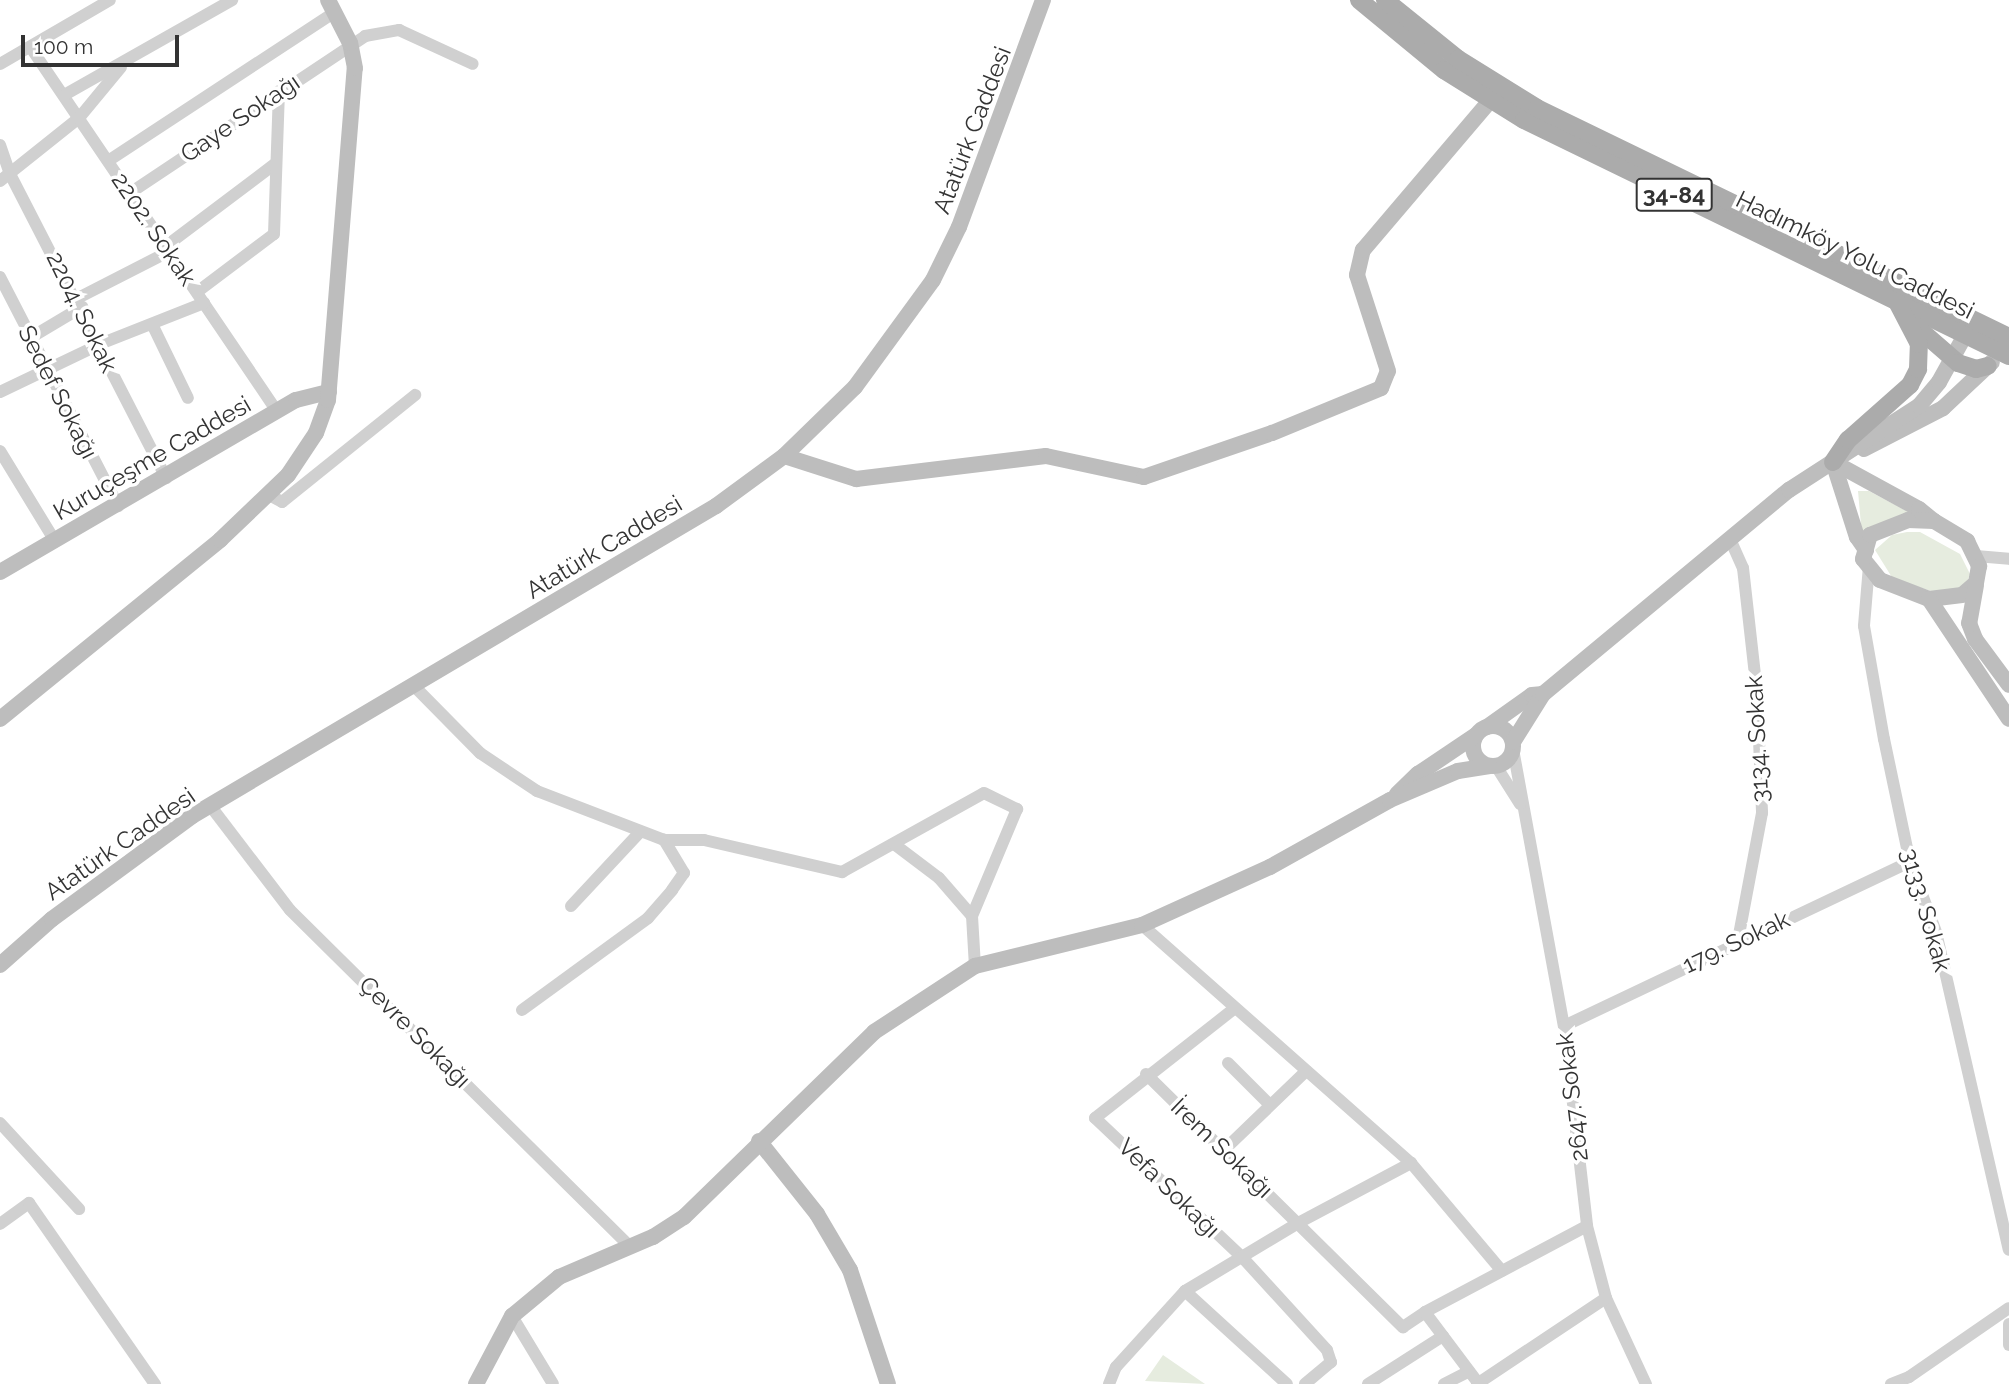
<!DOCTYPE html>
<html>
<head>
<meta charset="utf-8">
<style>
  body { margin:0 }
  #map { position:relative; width:2009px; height:1384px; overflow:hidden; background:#fff; font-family:Raleway,sans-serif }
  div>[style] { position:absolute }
  .green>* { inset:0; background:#e6ecdf }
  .street>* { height:12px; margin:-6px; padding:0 6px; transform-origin:6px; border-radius:6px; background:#d0d0d0 }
  .secondary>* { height:16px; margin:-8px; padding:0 8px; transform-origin:8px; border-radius:8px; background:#bdbdbd }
  .secondary>.ring { margin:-8px; padding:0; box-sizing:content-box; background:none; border:16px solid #bdbdbd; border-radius:50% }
  .primary>* { height:18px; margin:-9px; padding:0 9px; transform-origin:9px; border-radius:9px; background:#ababab }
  span { translate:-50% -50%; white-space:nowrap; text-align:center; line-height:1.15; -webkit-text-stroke:7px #fff; paint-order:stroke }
  .shield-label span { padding:2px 5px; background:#fff; border:2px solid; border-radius:5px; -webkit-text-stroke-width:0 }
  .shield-label { font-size:23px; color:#333; font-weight:700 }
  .street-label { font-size:24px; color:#333 }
  .scale { position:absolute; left:21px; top:35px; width:158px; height:32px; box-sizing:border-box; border:4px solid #333; border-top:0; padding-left:9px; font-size:21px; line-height:24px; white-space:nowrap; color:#333; -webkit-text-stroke:5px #fff; paint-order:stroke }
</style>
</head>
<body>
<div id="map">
  <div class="green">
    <i style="clip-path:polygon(1858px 491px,1869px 491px,1914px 515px,1862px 536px)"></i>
    <i style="clip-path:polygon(1907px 532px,1920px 532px,1960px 554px,1970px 574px,1966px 585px,1944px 595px,1893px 579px,1875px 550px,1892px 535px)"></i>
    <i style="clip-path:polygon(1163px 1355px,1205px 1384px,1145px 1381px)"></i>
  </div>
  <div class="street">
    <i style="left:31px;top:48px;width:439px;rotate:55.9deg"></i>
    <i style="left:0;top:64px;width:127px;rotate:-30.2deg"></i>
    <i style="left:66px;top:94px;width:191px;rotate:-29.5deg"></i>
    <i style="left:0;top:145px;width:31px;rotate:71deg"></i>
    <i style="left:10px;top:174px;width:342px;rotate:62.8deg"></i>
    <i style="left:108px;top:161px;width:272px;rotate:-33.3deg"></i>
    <i style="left:0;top:181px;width:101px;rotate:-38.6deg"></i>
    <i style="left:79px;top:118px;width:66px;rotate:-50.5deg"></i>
    <i style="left:130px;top:193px;width:283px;rotate:-33.7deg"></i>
    <i style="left:365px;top:36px;width:35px;rotate:-10deg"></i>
    <i style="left:399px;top:30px;width:81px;rotate:24.7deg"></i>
    <i style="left:166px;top:246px;width:136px;rotate:-37deg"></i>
    <i style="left:0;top:277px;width:258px;rotate:62.7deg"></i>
    <i style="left:197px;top:292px;width:96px;rotate:-37deg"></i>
    <i style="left:274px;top:234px;width:143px;rotate:-88deg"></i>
    <i style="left:78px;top:298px;width:103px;rotate:-27.1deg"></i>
    <i style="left:152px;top:324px;width:82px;rotate:64.1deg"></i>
    <i style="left:30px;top:338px;width:61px;rotate:-30.8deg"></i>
    <i style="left:0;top:392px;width:111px;rotate:-25.6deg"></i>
    <i style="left:100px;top:344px;width:112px;rotate:-21.5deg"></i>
    <i style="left:0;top:451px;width:105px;rotate:58.6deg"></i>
    <i style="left:269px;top:495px;width:15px;rotate:28deg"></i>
    <i style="left:282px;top:502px;width:171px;rotate:-38.8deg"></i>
    <i style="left:1730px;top:539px;width:32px;rotate:66deg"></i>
    <i style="left:1743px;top:568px;width:125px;rotate:83.6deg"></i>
    <i style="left:1757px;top:692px;width:121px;rotate:87.6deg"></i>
    <i style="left:1762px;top:813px;width:129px;rotate:100.7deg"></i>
    <i style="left:1976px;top:556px;width:33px;rotate:5deg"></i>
    <i style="left:1869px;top:566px;width:60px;rotate:94.8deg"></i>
    <i style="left:1864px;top:626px;width:115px;rotate:80deg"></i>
    <i style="left:1884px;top:739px;width:126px;rotate:78.1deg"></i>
    <i style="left:1910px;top:862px;width:75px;rotate:69.6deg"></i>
    <i style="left:1936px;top:932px;width:326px;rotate:77.1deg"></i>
    <i style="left:415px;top:687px;width:93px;rotate:45.4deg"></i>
    <i style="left:480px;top:753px;width:69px;rotate:33.7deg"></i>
    <i style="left:537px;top:791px;width:136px;rotate:21.1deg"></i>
    <i style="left:664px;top:840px;width:40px"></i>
    <i style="left:704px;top:840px;width:142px;rotate:13.1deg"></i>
    <i style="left:842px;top:872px;width:162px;rotate:-29.1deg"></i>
    <i style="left:984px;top:793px;width:37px;rotate:26deg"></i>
    <i style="left:1017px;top:809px;width:116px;rotate:112.8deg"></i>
    <i style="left:972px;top:916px;width:50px;rotate:86.6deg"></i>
    <i style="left:1513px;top:749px;width:282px;rotate:79.6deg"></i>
    <i style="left:1564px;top:1026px;width:201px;rotate:83.4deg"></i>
    <i style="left:1587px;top:1226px;width:74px;rotate:75.2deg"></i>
    <i style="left:1606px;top:1298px;width:95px;rotate:65.1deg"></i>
    <i style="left:1496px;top:766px;width:45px;rotate:57.7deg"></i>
    <i style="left:212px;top:808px;width:128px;rotate:52.6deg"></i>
    <i style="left:290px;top:910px;width:478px;rotate:44.7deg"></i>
    <i style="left:894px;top:844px;width:56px;rotate:37.1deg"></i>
    <i style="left:939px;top:878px;width:50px;rotate:49deg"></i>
    <i style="left:571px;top:906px;width:100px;rotate:-47deg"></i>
    <i style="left:1142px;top:925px;width:359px;rotate:41.5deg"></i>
    <i style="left:1411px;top:1163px;width:141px;rotate:49.9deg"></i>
    <i style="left:1235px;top:1008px;width:178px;rotate:141.8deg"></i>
    <i style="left:1095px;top:1118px;width:202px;rotate:43.4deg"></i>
    <i style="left:1242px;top:1257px;width:126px;rotate:47.6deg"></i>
    <i style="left:1327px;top:1350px;width:13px;rotate:72deg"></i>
    <i style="left:1331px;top:1362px;width:34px;rotate:140deg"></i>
    <i style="left:522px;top:1010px;width:156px;rotate:-36.1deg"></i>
    <i style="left:648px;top:918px;width:37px;rotate:-49deg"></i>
    <i style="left:672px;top:890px;width:21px;rotate:-55deg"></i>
    <i style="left:684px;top:873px;width:39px;rotate:-121deg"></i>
    <i style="left:1564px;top:1026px;width:383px;rotate:-25.4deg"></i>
    <i style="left:1228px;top:1063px;width:59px;rotate:45deg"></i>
    <i style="left:1146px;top:1074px;width:361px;rotate:44.6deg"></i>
    <i style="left:1403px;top:1327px;width:27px;rotate:-34deg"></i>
    <i style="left:0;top:1123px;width:117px;rotate:47.4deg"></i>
    <i style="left:1224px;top:1150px;width:114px;rotate:-43.9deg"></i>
    <i style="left:0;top:1224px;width:36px;rotate:-36deg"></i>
    <i style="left:29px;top:1203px;width:221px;rotate:55.2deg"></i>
    <i style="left:1185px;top:1291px;width:138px;rotate:42.4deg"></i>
    <i style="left:512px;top:1316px;width:79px;rotate:58.9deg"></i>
    <i style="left:2009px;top:1324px;width:21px;rotate:90deg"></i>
    <i style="left:1109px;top:1384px;width:18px;rotate:-68deg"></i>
    <i style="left:1116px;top:1367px;width:103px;rotate:-47.8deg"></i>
    <i style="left:1185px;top:1291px;width:134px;rotate:-31deg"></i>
    <i style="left:1300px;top:1222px;width:126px;rotate:-28deg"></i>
    <i style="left:1368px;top:1384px;width:89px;rotate:-32.6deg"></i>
    <i style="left:1444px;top:1384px;width:28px;rotate:-27deg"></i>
    <i style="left:1477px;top:1384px;width:155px;rotate:-33.7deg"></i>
    <i style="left:1479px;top:1384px;width:90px;rotate:-126.9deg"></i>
    <i style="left:1425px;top:1312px;width:183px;rotate:-28deg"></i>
    <i style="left:1891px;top:1384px;width:19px;rotate:-21deg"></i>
    <i style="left:1909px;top:1377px;width:121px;rotate:-34.6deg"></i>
  </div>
  <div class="secondary">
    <i style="left:1864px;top:449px;width:89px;rotate:-27.4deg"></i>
    <i style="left:1943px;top:408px;width:67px;rotate:-43.2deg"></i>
    <i style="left:784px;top:456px;width:76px;rotate:17.7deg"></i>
    <i style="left:856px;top:479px;width:191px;rotate:-6.9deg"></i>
    <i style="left:1046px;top:456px;width:100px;rotate:12.1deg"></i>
    <i style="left:1144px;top:477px;width:135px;rotate:-19deg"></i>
    <i style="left:1272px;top:433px;width:118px;rotate:-22.4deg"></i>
    <i style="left:1381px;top:388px;width:18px;rotate:-68deg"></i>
    <i style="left:1388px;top:371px;width:101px;rotate:-107.9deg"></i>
    <i style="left:1357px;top:275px;width:26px;rotate:-77deg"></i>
    <i style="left:1363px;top:250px;width:196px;rotate:-49.6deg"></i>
    <i style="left:1833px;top:462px;width:98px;rotate:28.7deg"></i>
    <i style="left:1919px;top:509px;width:19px;rotate:39deg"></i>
    <i style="left:1833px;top:462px;width:79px;rotate:72.3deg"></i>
    <i style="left:1857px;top:537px;width:16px;rotate:55deg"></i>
    <i style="left:1908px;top:520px;width:26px;rotate:2deg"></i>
    <i style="left:1934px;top:521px;width:39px;rotate:31deg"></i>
    <i style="left:1967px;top:541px;width:28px;rotate:64deg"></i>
    <i style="left:1979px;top:566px;width:17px;rotate:100deg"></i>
    <i style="left:1976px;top:583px;width:18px;rotate:139deg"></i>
    <i style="left:1962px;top:595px;width:33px;rotate:173deg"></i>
    <i style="left:1929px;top:599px;width:53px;rotate:-158.8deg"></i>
    <i style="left:1880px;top:580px;width:27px;rotate:-129deg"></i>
    <i style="left:1863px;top:559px;width:25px;rotate:-74deg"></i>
    <i style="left:1870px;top:535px;width:41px;rotate:-21.5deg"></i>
    <i style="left:0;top:572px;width:342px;rotate:-30.2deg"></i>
    <i style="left:296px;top:400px;width:34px;rotate:-14deg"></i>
    <i style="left:1976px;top:585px;width:39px;rotate:100deg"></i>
    <i style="left:1969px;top:623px;width:17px;rotate:69deg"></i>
    <i style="left:1975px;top:639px;width:57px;rotate:53.5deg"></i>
    <i style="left:1929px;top:599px;width:144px;rotate:56.3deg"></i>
    <i style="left:0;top:719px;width:284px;rotate:-39.1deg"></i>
    <i style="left:220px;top:540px;width:94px;rotate:-43.7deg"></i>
    <i style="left:288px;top:475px;width:50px;rotate:-56.3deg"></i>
    <i style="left:316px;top:433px;width:35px;rotate:-70deg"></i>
    <i style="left:328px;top:400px;width:333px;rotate:-85.4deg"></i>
    <i style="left:355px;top:68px;width:25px;rotate:-101deg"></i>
    <i style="left:350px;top:43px;width:48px;rotate:-117.1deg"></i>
    <i class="ring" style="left:1473px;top:726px;width:24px;height:24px"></i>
    <i style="left:1487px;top:727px;width:55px;rotate:-35.4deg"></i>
    <i style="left:1532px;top:695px;width:11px;rotate:-5deg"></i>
    <i style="left:1513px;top:742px;width:57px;rotate:-58deg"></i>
    <i style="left:1543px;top:694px;width:320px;rotate:-39.7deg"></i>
    <i style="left:1789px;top:490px;width:155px;rotate:-32.9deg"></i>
    <i style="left:1919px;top:406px;width:31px;rotate:-50deg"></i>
    <i style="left:1939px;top:382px;width:54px;rotate:-61deg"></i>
    <i style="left:1397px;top:794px;width:29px;rotate:-44deg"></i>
    <i style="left:1418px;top:774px;width:70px;rotate:-33.9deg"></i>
    <i style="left:0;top:965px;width:69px;rotate:-41.5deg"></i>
    <i style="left:52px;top:919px;width:174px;rotate:-36.3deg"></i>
    <i style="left:192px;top:816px;width:609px;rotate:-30.61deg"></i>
    <i style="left:716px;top:506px;width:84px;rotate:-36.3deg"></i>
    <i style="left:784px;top:456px;width:99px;rotate:-44.2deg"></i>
    <i style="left:855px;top:387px;width:132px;rotate:-53.9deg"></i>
    <i style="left:933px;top:280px;width:59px;rotate:-63.9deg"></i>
    <i style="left:959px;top:227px;width:242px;rotate:-69.7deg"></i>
    <i style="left:759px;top:1141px;width:93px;rotate:51.5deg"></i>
    <i style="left:817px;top:1214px;width:65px;rotate:59.5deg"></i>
    <i style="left:850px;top:1270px;width:120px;rotate:71.6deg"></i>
    <i style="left:476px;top:1384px;width:77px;rotate:-62.1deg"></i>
    <i style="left:512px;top:1316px;width:61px;rotate:-39.7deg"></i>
    <i style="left:559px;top:1277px;width:102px;rotate:-23.1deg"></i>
    <i style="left:653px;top:1237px;width:37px;rotate:-33deg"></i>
    <i style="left:684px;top:1217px;width:265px;rotate:-44.2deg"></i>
    <i style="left:874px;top:1032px;width:121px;rotate:-33.2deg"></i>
    <i style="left:975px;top:966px;width:172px;rotate:-13.8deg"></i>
    <i style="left:1142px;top:925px;width:141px;rotate:-24.4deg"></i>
    <i style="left:1270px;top:867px;width:137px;rotate:-29.2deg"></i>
    <i style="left:1390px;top:800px;width:74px;rotate:-23.1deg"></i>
    <i style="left:1458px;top:771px;width:32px;rotate:-9deg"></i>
  </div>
  <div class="primary">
    <i style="left:1359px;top:0;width:110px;rotate:39.5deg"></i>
    <i style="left:1444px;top:70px;width:94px;rotate:32deg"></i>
    <i style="left:1524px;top:120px;width:539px;rotate:25.95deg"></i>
    <i style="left:1385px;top:0;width:94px;rotate:38.9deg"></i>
    <i style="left:1458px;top:59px;width:93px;rotate:31.8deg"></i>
    <i style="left:1537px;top:108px;width:525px;rotate:25.88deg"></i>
    <i style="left:1912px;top:323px;width:61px;rotate:41deg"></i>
    <i style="left:1958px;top:363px;width:19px;rotate:18deg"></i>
    <i style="left:1976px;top:369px;width:12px;rotate:-14deg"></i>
    <i style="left:1833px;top:462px;width:27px;rotate:-56deg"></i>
    <i style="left:1848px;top:440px;width:83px;rotate:-41.6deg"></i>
    <i style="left:1910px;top:385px;width:18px;rotate:-63deg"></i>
    <i style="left:1918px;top:369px;width:25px;rotate:-88deg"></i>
    <i style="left:1919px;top:344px;width:47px;rotate:-117.6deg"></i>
  </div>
  <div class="shield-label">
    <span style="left:1674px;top:195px">34-84</span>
  </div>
  <div class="street-label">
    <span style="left:240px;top:118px;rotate:-34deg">Gaye Sokağı</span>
    <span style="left:972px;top:130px;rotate:-69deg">Atatürk Caddesi</span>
    <span style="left:154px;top:229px;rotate:56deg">2202. Sokak</span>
    <span style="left:1855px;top:255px;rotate:26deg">Hadımköy Yolu Caddesi</span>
    <span style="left:82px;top:312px;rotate:64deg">2204. Sokak</span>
    <span style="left:58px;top:392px;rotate:63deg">Sedef Sokağı</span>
    <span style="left:152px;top:458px;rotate:-30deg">Kuruçeşme Caddesi</span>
    <span style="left:604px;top:547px;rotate:-31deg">Atatürk Caddesi</span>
    <span style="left:1757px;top:739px;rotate:-93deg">3134. Sokak</span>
    <span style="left:120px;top:844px;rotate:-35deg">Atatürk Caddesi</span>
    <span style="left:1926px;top:910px;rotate:74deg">3133. Sokak</span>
    <span style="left:1736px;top:942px;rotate:-25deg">179. Sokak</span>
    <span style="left:415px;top:1032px;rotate:45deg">Çevre Sokağı</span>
    <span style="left:1572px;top:1097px;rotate:-97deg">2647. Sokak</span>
    <span style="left:1222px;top:1148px;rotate:44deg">İrem Sokağı</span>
    <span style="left:1169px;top:1188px;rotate:44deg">Vefa Sokağı</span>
  </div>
  <div class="scale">100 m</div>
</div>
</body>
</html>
